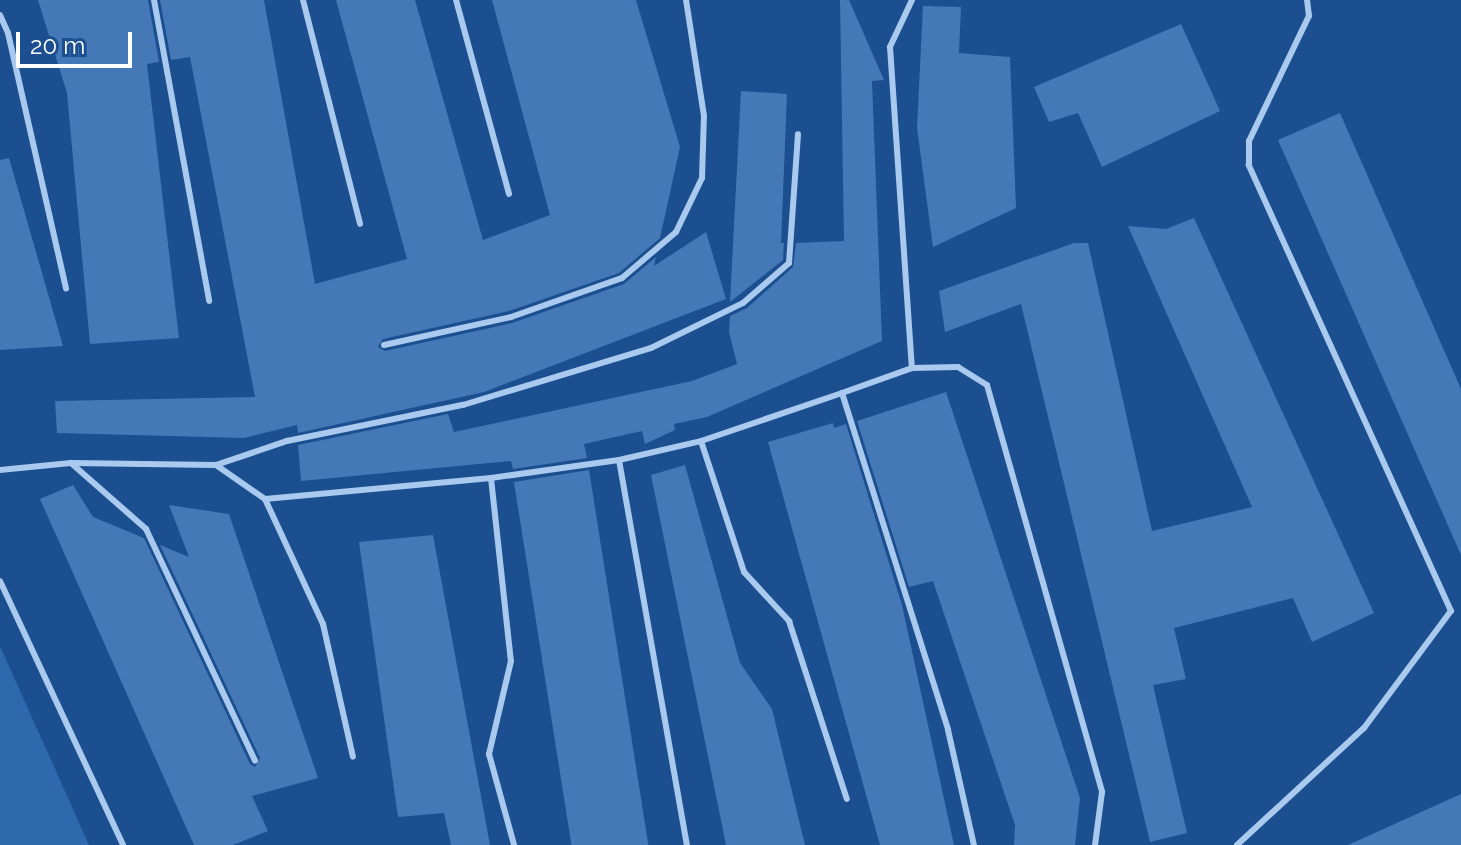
<!DOCTYPE html>
<html>
<head>
<meta charset="utf-8">
<style>
  body { margin:0 }
  #map { position:relative; width:1461px; height:845px; overflow:hidden; background:#1b4f8f; font-family:Raleway,sans-serif }
  div>[style] { position:absolute }
  .green>* { inset:0; background:#2e69ad }
  .building>* { inset:0; background:#4478b7; transform-origin:0 0 }
  .lane>* { height:6px; margin:-3px; padding:0 3px; transform-origin:3px; border-radius:3px; background:#a9c9ee }
  span { translate:-50% -50%; white-space:nowrap; text-align:center; line-height:1.15; -webkit-text-stroke:8px #1b4f8f; paint-order:stroke }
  .scale { position:absolute; left:16px; top:32px; width:116px; height:36px; box-sizing:border-box; border:4px solid #fff; border-top:0; padding-left:10px; font-size:24px; line-height:28px; white-space:nowrap; color:#fff; -webkit-text-stroke:6px #1b4f8f; paint-order:stroke }
</style>
</head>
<body>
<div id="map">
  <div class="green">
    <i style="clip-path:polygon(0 646px,89px 845px,0 845px)"></i>
  </div>
  <div class="building">
    <i style="clip-path:polygon(38px 0,148px 0,159px 62px,147px 64px,179px 338px,90px 344px,67px 93px)"></i>
    <i style="clip-path:polygon(160px 0,264px 0,315px 284px,407px 259px,336px 0,415px 0,483px 240px,550px 215px,492px 0,636px 0,680px 147px,660px 238px,619px 273px,509px 311px,383px 339px,378px 347px,385px 351px,512px 323px,624px 284px,656px 257px,654px 266px,706px 232px,726px 299px,484px 392px,298px 433px,297px 425px,244px 438px,57px 433px,55px 401px,255px 397px,190px 57px,171px 60px)"></i>
    <i style="clip-path:polygon(840px 0,849px 0,884px 80px,872px 81px,882px 341px,707px 417px,674px 424px,675px 430px,645px 444px,642px 431px,584px 444px,587px 458px,513px 469px,511px 461px,301px 481px,298px 445px,448px 414px,454px 432px,692px 381px,737px 364px,729px 332px,730px 316px,747px 308px,793px 267px,796px 243px,844px 241px)"></i>
    <i style="clip-path:polygon(923px 6px,961px 7px,959px 53px,1010px 57px,1016px 208px,933px 247px,917px 128px)"></i>
    <i style="clip-path:polygon(1181px 24px,1220px 111px,1102px 167px,1078px 113px,1049px 122px,1034px 87px)"></i>
    <i style="clip-path:polygon(741px 91px,787px 94px,781px 243px,784px 243px,783px 260px,730px 302px)"></i>
    <i style="clip-path:polygon(1340px 113px,1461px 389px,1461px 555px,1278px 140px)"></i>
    <i style="clip-path:polygon(9px 158px,63px 346px,0 350px,0 160px)"></i>
    <i style="clip-path:polygon(1194px 218px,1374px 613px,1312px 642px,1293px 598px,1174px 628px,1186px 679px,1153px 685px,1187px 833px,1150px 842px,1021px 304px,945px 332px,939px 291px,1074px 243px,1088px 243px,1152px 531px,1252px 507px,1128px 226px,1166px 229px)"></i>
    <i style="clip-path:polygon(946px 392px,1080px 798px,1075px 845px,1014px 845px,1015px 825px,933px 581px,909px 587px,857px 421px)"></i>
    <i style="clip-path:polygon(833px 423px,834px 428px,846px 424px,902px 605px,954px 845px,880px 845px,768px 442px)"></i>
    <i style="clip-path:polygon(685px 465px,740px 663px,772px 709px,805px 845px,726px 845px,651px 475px)"></i>
    <i style="left:589px;top:470px;width:380px;height:76px;rotate:81deg"></i>
    <i style="clip-path:polygon(73px 485px,93px 517px,144px 538px,250px 764px,255px 767px,260px 758px,160px 545px,189px 557px,169px 505px,229px 514px,318px 778px,252px 796px,268px 831px,233px 845px,194px 845px,40px 499px)"></i>
    <i style="clip-path:polygon(433px 535px,490px 845px,451px 845px,444px 813px,398px 817px,359px 542px)"></i>
    <i style="clip-path:polygon(1461px 794px,1461px 845px,1348px 845px)"></i>
  </div>
  <div class="lane">
    <i style="left:154px;top:0;width:306px;rotate:79.6deg"></i>
    <i style="left:303px;top:0;width:231px;rotate:75.7deg"></i>
    <i style="left:456px;top:0;width:201px;rotate:74.7deg"></i>
    <i style="left:912px;top:0;width:52px;rotate:115.1deg"></i>
    <i style="left:890px;top:47px;width:322px;rotate:86.1deg"></i>
    <i style="left:0;top:15px;width:20px;rotate:66deg"></i>
    <i style="left:8px;top:33px;width:262px;rotate:77.2deg"></i>
    <i style="left:384px;top:345px;width:130px;rotate:-12.4deg"></i>
    <i style="left:511px;top:317px;width:118px;rotate:-19.4deg"></i>
    <i style="left:622px;top:278px;width:71px;rotate:-40.4deg"></i>
    <i style="left:676px;top:232px;width:60px;rotate:-64.3deg"></i>
    <i style="left:702px;top:178px;width:62px;rotate:-88.2deg"></i>
    <i style="left:704px;top:116px;width:117px;rotate:-98.8deg"></i>
    <i style="left:842px;top:393px;width:74px;rotate:-19.7deg"></i>
    <i style="left:912px;top:368px;width:46px;rotate:-1.2deg"></i>
    <i style="left:958px;top:367px;width:34px;rotate:32deg"></i>
    <i style="left:987px;top:385px;width:423px;rotate:74.2deg"></i>
    <i style="left:1102px;top:792px;width:53px;rotate:97.5deg"></i>
    <i style="left:701px;top:441px;width:138px;rotate:71.8deg"></i>
    <i style="left:744px;top:572px;width:67px;rotate:47.4deg"></i>
    <i style="left:789px;top:621px;width:187px;rotate:72deg"></i>
    <i style="left:619px;top:460px;width:391px;rotate:80deg"></i>
    <i style="left:71px;top:463px;width:100px;rotate:41.3deg"></i>
    <i style="left:146px;top:529px;width:256px;rotate:64.8deg"></i>
    <i style="left:216px;top:465px;width:75px;rotate:-18.7deg"></i>
    <i style="left:287px;top:441px;width:180px;rotate:-11.6deg"></i>
    <i style="left:463px;top:405px;width:196px;rotate:-16.9deg"></i>
    <i style="left:651px;top:348px;width:102px;rotate:-26.1deg"></i>
    <i style="left:743px;top:303px;width:61px;rotate:-41deg"></i>
    <i style="left:789px;top:263px;width:129px;rotate:-86deg"></i>
    <i style="left:0;top:470px;width:71px;rotate:-5.6deg"></i>
    <i style="left:71px;top:463px;width:145px;rotate:0.8deg"></i>
    <i style="left:216px;top:465px;width:60px;rotate:34.8deg"></i>
    <i style="left:265px;top:499px;width:227px;rotate:-5.3deg"></i>
    <i style="left:491px;top:478px;width:129px;rotate:-8deg"></i>
    <i style="left:619px;top:460px;width:84px;rotate:-13deg"></i>
    <i style="left:701px;top:441px;width:149px;rotate:-18.8deg"></i>
    <i style="left:842px;top:393px;width:353px;rotate:72.5deg"></i>
    <i style="left:948px;top:730px;width:118px;rotate:77.3deg"></i>
    <i style="left:491px;top:478px;width:184px;rotate:83.8deg"></i>
    <i style="left:511px;top:661px;width:96px;rotate:103.3deg"></i>
    <i style="left:489px;top:754px;width:94px;rotate:74.6deg"></i>
    <i style="left:265px;top:499px;width:138px;rotate:65.1deg"></i>
    <i style="left:323px;top:624px;width:136px;rotate:77.3deg"></i>
    <i style="left:0;top:581px;width:291px;rotate:65deg"></i>
    <i style="left:1237px;top:845px;width:173px;rotate:-42.7deg"></i>
    <i style="left:1364px;top:728px;width:146px;rotate:-53.4deg"></i>
    <i style="left:1451px;top:611px;width:490px;rotate:-114.4deg"></i>
    <i style="left:1249px;top:165px;width:24px;rotate:-90deg"></i>
    <i style="left:1249px;top:141px;width:139px;rotate:-64.4deg"></i>
    <i style="left:1309px;top:16px;width:16px;rotate:-97deg"></i>
  </div>
  <div class="scale">20 m</div>
</div>
</body>
</html>
